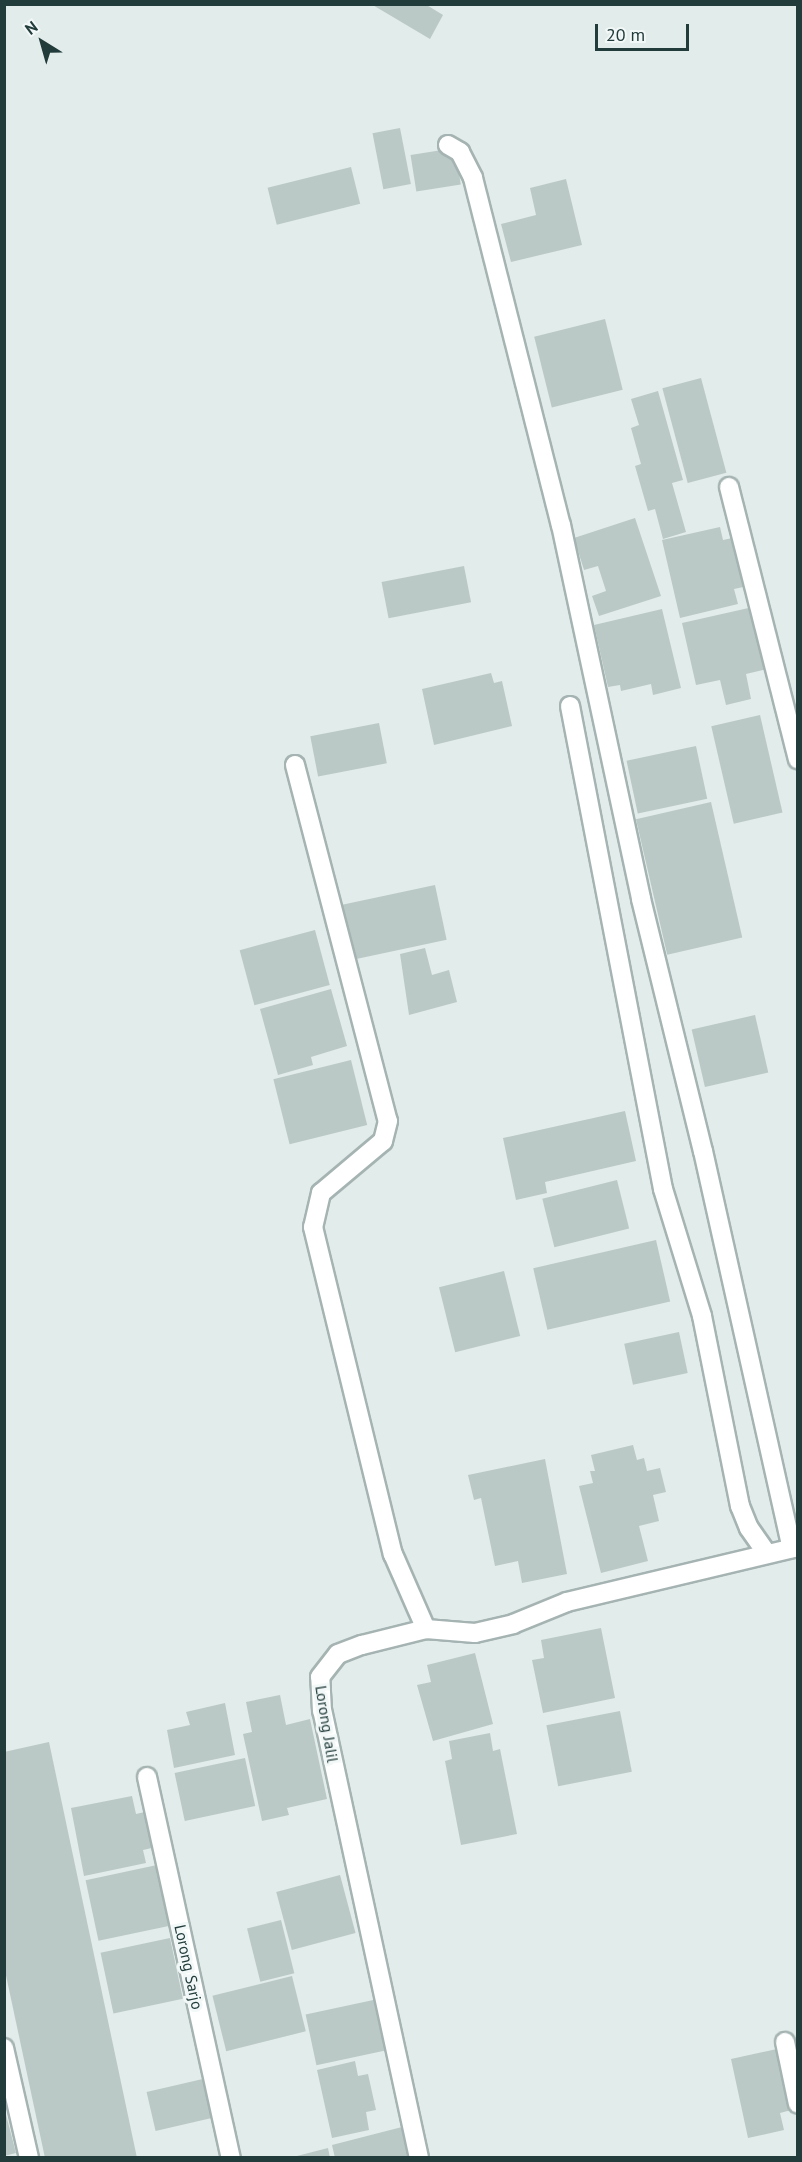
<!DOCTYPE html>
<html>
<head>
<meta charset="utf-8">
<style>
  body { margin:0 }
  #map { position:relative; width:802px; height:2162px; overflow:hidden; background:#e2ecea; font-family:"PT Sans",sans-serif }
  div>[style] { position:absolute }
  .building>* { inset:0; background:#bac9c6; transform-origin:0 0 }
  .roads { filter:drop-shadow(2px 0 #a5b4b2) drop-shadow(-2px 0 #a5b4b2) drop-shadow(0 2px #a5b4b2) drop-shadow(0 -2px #a5b4b2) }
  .minor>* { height:18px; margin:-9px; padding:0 9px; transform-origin:9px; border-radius:9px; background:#fff }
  span { translate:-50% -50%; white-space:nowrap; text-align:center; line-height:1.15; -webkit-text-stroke:6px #f2f8f7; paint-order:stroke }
  .street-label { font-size:16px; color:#223c3b }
  .frame { position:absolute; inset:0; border:6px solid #223c3b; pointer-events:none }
  .north { position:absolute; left:12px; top:12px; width:60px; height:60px; -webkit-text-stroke:4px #f2f8f7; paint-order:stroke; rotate:323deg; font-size:16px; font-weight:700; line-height:24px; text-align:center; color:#223c3b }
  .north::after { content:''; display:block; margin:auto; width:21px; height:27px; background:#223c3b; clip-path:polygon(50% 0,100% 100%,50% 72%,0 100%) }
  .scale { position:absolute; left:595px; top:24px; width:94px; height:27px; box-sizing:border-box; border:3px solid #223c3b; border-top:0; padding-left:8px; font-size:18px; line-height:21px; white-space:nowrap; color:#223c3b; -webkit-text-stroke:4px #f2f8f7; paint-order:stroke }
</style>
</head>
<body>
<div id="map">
  <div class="building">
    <i style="clip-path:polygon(371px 4px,425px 4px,443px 15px,430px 39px)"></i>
    <i style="left:400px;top:128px;width:57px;height:28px;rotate:79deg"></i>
    <i style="left:455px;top:148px;width:37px;height:45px;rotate:81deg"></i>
    <i style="left:351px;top:167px;width:38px;height:86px;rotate:76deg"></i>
    <i style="clip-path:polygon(566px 179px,582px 245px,511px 262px,501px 224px,536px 215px,530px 188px)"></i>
    <i style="left:605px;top:319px;width:73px;height:73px;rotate:76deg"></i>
    <i style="left:701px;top:378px;width:98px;height:40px;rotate:75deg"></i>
    <i style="clip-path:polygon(658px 391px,683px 480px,672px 483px,686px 532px,663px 539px,655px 509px,648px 511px,635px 466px,641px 464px,631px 428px,639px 425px,631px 399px)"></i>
    <i style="clip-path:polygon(635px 518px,661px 596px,599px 616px,592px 596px,606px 591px,598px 566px,584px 570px,574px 538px)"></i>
    <i style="clip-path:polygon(720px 527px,723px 540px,737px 537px,748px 586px,734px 589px,738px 604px,680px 618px,662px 540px)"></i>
    <i style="left:464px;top:566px;width:37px;height:84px;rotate:79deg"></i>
    <i style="clip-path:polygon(753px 607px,767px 669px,746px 674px,751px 699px,726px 705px,720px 680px,696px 685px,682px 623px)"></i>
    <i style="clip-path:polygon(662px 609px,681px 688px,653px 695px,651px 684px,621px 691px,620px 685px,608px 687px,594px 625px)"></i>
    <i style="clip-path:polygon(491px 673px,494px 683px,502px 681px,512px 726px,434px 745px,422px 689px)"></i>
    <i style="left:760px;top:715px;width:100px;height:50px;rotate:77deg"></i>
    <i style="left:379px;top:723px;width:41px;height:70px;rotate:79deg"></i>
    <i style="left:696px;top:746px;width:54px;height:71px;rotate:78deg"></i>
    <i style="left:711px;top:802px;width:139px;height:77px;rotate:77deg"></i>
    <i style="left:435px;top:885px;width:56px;height:96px;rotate:78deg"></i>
    <i style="left:315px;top:930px;width:57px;height:78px;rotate:75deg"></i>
    <i style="clip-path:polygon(425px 948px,432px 975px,449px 970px,457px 1002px,409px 1015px,400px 954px)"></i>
    <i style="clip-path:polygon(331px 989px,347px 1046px,311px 1057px,313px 1065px,278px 1075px,260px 1009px)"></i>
    <i style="left:755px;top:1015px;width:59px;height:65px;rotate:77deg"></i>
    <i style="left:351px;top:1060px;width:67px;height:80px;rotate:76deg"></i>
    <i style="clip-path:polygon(625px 1111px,636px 1161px,545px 1182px,547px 1193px,516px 1200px,503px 1138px)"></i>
    <i style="left:617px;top:1180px;width:50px;height:77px;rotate:76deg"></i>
    <i style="left:656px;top:1240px;width:63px;height:126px;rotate:77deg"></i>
    <i style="left:504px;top:1271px;width:67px;height:67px;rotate:76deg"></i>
    <i style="left:679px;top:1332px;width:42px;height:56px;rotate:78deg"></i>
    <i style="clip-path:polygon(633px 1445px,637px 1460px,644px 1458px,647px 1471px,660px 1468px,666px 1492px,653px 1495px,659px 1521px,639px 1526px,648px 1561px,601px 1573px,579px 1486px,593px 1483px,590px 1471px,595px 1471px,591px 1455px)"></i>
    <i style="clip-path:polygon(545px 1459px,567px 1574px,522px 1583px,518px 1561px,495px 1566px,481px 1498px,474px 1500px,468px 1475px)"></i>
    <i style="clip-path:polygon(601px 1628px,615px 1698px,543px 1713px,532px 1660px,544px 1658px,541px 1640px)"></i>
    <i style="clip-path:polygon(475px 1653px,493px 1724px,433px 1741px,417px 1685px,431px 1682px,427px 1665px)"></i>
    <i style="clip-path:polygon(280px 1695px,286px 1725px,310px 1719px,327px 1799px,287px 1808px,289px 1815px,262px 1821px,243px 1734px,252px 1732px,246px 1702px)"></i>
    <i style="clip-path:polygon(225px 1703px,235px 1755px,174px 1768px,167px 1730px,190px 1725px,186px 1712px)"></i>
    <i style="left:620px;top:1711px;width:62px;height:75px;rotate:79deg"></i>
    <i style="clip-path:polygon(490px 1733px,493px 1751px,500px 1749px,517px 1834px,461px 1845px,445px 1761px,452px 1759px,449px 1741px)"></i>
    <i style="clip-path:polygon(49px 1742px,137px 2158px,45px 2158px,4px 1966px,4px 1752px)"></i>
    <i style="left:245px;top:1758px;width:49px;height:72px;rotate:78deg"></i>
    <i style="clip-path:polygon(132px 1796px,136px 1814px,149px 1811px,156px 1847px,143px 1850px,146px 1863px,84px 1876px,71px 1808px)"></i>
    <i style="left:157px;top:1865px;width:62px;height:73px;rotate:78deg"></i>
    <i style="left:340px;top:1875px;width:60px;height:66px;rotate:75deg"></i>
    <i style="left:281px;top:1920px;width:55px;height:35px;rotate:76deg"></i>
    <i style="left:170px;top:1938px;width:62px;height:71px;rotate:78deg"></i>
    <i style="left:292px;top:1976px;width:57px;height:82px;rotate:76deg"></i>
    <i style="left:378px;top:1999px;width:52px;height:74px;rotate:78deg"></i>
    <i style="clip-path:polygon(777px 2049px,786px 2090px,791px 2088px,795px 2109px,780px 2113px,784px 2130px,748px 2138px,731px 2059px)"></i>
    <i style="clip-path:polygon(355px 2061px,358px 2076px,368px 2074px,376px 2110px,366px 2112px,369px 2130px,332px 2138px,317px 2070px)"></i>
    <i style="left:207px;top:2078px;width:40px;height:62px;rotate:77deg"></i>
    <i style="clip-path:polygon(4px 2107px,16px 2153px,4px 2156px)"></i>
    <i style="clip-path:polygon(402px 2127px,409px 2158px,335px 2158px,332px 2145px)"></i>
    <i style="clip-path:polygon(328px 2148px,330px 2158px,293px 2158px,293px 2157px)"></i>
  </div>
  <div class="roads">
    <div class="minor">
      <i style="left:448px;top:145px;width:14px;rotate:30deg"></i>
      <i style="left:460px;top:152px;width:29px;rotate:63deg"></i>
      <i style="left:473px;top:178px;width:358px;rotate:75.8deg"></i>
      <i style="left:561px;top:525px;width:382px;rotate:77.9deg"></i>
      <i style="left:641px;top:899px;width:260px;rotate:76.2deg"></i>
      <i style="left:703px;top:1151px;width:407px;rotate:77.4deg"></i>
      <i style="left:729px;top:487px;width:281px;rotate:75.8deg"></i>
      <i style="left:570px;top:706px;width:492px;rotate:79.1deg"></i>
      <i style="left:663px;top:1189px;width:133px;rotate:72.9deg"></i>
      <i style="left:702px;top:1316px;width:194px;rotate:78.7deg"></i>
      <i style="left:740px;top:1506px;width:24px;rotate:68deg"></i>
      <i style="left:749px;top:1528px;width:29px;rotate:55deg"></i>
      <i style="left:295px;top:765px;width:368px;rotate:75.4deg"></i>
      <i style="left:388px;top:1121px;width:21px;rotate:104deg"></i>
      <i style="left:383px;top:1141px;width:81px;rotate:140deg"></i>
      <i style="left:321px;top:1193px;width:35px;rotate:103deg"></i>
      <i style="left:313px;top:1227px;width:337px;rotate:76.3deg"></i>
      <i style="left:393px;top:1554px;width:82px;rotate:66.3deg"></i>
      <i style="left:147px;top:1777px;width:390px;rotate:77.6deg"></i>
      <i style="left:785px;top:2042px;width:63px;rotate:78.2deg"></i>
      <i style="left:4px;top:2048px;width:113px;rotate:77.2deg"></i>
      <i style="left:419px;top:2158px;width:457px;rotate:-102.2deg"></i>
      <i style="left:322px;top:1711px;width:34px;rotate:-93deg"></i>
      <i style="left:320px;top:1677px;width:29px;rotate:-52deg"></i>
      <i style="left:338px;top:1654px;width:26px;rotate:-21deg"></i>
      <i style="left:362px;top:1645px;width:66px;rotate:-14deg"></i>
      <i style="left:426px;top:1629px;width:49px;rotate:4.7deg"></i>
      <i style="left:475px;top:1633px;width:39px;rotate:-13deg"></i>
      <i style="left:513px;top:1624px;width:58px;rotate:-22.2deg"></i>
      <i style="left:567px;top:1602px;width:237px;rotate:-13.4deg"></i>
    </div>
  </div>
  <div class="street-label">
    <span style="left:327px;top:1724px;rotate:81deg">Lorong Jalil</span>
    <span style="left:189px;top:1967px;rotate:78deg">Lorong Sarjo</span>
  </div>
  <div class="frame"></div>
  <div class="north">N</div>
  <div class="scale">20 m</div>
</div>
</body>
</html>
